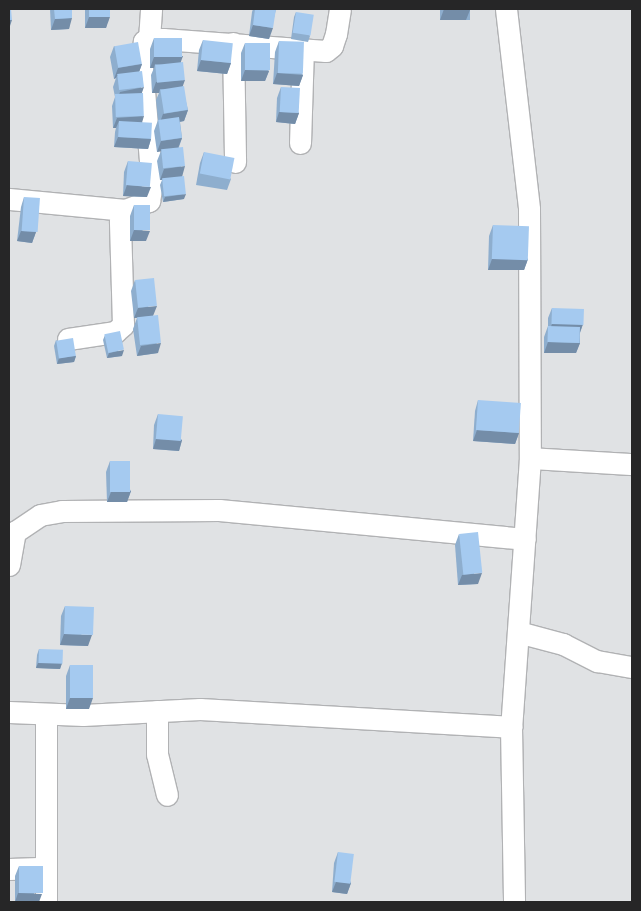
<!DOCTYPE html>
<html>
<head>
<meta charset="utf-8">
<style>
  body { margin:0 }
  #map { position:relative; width:641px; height:911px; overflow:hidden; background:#e0e2e4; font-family:"Work Sans",sans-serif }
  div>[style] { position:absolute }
  .roads { filter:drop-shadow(1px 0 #b1b2b4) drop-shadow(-1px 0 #b1b2b4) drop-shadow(0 1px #b1b2b4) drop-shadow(0 -1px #b1b2b4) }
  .minor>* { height:21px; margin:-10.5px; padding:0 10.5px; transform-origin:10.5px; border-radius:10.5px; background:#fff }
  .wall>* { inset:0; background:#8eaece; transform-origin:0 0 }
  .shaded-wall>* { inset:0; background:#748da8 }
  .building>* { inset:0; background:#a5caf0; transform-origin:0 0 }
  span { translate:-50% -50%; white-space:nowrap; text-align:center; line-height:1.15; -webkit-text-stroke:4px #fff; paint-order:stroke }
  .frame { position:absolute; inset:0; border:10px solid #262627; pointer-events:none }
</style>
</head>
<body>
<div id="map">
  <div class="roads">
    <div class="minor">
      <i style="left:506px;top:9px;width:201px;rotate:83.4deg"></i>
      <i style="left:529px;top:209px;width:249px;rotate:89.8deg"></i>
      <i style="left:530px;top:458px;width:270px;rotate:94deg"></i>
      <i style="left:511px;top:727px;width:175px;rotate:89deg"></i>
      <i style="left:149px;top:39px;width:30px;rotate:-86deg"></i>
      <i style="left:233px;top:43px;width:119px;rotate:89deg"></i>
      <i style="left:300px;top:143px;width:93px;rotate:-88.2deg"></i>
      <i style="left:9px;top:199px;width:117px;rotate:5.4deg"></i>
      <i style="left:68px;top:339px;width:48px;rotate:-8.5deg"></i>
      <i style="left:115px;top:332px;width:11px;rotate:-41deg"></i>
      <i style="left:123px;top:325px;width:104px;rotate:-91.7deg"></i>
      <i style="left:120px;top:221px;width:12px;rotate:-66deg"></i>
      <i style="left:125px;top:210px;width:26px;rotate:-21deg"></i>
      <i style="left:149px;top:201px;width:17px;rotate:-80deg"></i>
      <i style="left:152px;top:184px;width:117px;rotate:-94.9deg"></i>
      <i style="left:142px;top:67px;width:26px;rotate:-86deg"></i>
      <i style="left:144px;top:41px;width:19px;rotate:-6deg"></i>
      <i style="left:163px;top:39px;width:163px;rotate:4.2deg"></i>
      <i style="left:326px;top:51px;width:8px;rotate:-40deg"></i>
      <i style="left:332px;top:46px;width:13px;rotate:-72deg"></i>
      <i style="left:336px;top:34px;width:25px;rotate:-81deg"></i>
      <i style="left:530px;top:458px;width:102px;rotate:3.4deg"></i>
      <i style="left:9px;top:565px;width:34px;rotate:-80deg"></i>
      <i style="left:15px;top:532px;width:30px;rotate:-34deg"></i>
      <i style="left:40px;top:515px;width:22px;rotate:-10deg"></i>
      <i style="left:62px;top:511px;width:157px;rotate:-0.4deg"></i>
      <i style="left:219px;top:510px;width:307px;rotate:5.4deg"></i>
      <i style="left:518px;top:632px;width:47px;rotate:14.9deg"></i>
      <i style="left:563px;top:644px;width:38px;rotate:27deg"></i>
      <i style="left:597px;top:661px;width:36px;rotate:10deg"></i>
      <i style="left:157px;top:711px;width:43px;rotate:90deg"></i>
      <i style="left:157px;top:754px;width:42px;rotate:76.3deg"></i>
      <i style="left:9px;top:712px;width:74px;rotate:2.3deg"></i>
      <i style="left:83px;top:715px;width:117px;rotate:-2.9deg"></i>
      <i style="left:200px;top:709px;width:312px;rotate:3.3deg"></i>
      <i style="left:9px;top:869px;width:37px;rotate:-2deg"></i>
      <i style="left:46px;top:902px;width:188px;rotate:-90deg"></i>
    </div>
  </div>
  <div class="wall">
    <i style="clip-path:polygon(50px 9px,72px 9px,69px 29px,51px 30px)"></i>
    <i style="clip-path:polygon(85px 9px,110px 9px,106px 28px,85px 28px)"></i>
    <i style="clip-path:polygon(253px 9px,276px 9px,269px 39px,249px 36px,252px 12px)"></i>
    <i style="left:440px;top:9px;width:30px;height:11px"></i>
    <i style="clip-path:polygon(296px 12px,310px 36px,308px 42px,291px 39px,294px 17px)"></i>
    <i style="clip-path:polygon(154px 38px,181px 62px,182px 86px,188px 110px,184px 121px,180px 122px,182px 138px,179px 147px,184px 199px,163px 202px,160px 185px,162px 180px,160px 180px,157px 161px,161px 151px,157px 152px,154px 131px,158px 120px,156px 100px,159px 93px,152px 93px,151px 75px,154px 68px,150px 68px,150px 49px)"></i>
    <i style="clip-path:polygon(203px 40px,231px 63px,227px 74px,197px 71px,199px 50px)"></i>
    <i style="clip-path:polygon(279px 41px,303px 75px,299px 86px,273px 84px,275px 52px)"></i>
    <i style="clip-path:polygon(245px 43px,269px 71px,265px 81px,241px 81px,241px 53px)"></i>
    <i style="clip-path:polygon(114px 46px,142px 64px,139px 72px,142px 93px,142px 122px,151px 139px,148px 149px,114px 147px,115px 132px,116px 128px,113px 128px,112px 106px,115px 97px,113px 87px,116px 78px,114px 79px,110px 57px)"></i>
    <i style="clip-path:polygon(281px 87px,299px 113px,295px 124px,276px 122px,277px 98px)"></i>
    <i style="clip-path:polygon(204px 152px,231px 179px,227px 190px,196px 185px,200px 163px)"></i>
    <i style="clip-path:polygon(128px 161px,147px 197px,123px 196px,124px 172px)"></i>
    <i style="clip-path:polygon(24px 197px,36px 232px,32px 243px,17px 241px,21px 207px)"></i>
    <i style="clip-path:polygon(134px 205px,146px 241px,130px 241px,130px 216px)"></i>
    <i style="clip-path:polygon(493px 225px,528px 259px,524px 270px,488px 270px,489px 236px)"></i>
    <i style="clip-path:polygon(135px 280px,153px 316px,158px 353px,137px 356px,133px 329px,137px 318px,134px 318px,131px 291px)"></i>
    <i style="clip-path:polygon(552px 308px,583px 324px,580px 333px,580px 343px,576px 353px,544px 353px,544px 337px,548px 326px,548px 318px)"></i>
    <i style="clip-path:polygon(105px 335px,122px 356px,107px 358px,103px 340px)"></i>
    <i style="clip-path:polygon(56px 340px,76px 356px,74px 362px,57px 364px,54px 346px)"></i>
    <i style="clip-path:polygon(478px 400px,519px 433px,515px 444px,473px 441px,475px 411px)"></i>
    <i style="clip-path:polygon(158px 414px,182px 440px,179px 451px,153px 449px,154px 425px)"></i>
    <i style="clip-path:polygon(110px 461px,131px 491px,127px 502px,107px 502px,106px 472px)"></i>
    <i style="clip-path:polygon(459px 534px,478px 584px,458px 585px,455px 545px)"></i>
    <i style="clip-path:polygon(65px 606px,88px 646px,60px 645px,61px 616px)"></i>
    <i style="clip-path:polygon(39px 649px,62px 663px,60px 669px,36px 668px,37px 655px)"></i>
    <i style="clip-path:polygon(70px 665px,89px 709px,66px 709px,66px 676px)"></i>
    <i style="clip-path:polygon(338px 852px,351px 883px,347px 894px,332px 892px,334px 863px)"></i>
    <i style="clip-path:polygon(19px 866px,39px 902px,15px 902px,15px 876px)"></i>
  </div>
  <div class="shaded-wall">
    <i style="clip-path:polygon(444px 9px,470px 10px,466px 20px,440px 20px)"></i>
    <i style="clip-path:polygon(89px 17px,110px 17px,106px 28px,85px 28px)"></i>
    <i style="clip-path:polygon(72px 18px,69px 29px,51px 30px,55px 19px)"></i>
    <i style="clip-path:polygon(9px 20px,12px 20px,9px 29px)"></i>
    <i style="clip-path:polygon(253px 25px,273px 28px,269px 39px,249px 36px)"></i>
    <i style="clip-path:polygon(183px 56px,179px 67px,155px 64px,154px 68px,150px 68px,154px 57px)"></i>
    <i style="clip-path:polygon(201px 60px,231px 63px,227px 74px,197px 71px)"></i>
    <i style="clip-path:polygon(142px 64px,138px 75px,117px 76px,116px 78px,114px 79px,118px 68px)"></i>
    <i style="clip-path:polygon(245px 70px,269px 71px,265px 81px,241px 81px)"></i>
    <i style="clip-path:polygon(277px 73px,303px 75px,299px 86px,273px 84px)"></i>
    <i style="clip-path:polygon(185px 80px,181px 91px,160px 89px,159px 93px,152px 93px,156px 82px)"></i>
    <i style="clip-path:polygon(144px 87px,140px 98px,116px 102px,120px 92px)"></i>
    <i style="clip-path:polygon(188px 110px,184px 121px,159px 125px,163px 114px)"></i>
    <i style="clip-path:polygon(279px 112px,299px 113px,295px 124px,276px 122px)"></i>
    <i style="clip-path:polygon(144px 116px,141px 126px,119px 121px,116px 128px,113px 128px,117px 118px)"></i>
    <i style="clip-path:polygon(118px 137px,151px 139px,148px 149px,114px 147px)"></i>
    <i style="clip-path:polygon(182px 138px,178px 148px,157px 152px,161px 141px)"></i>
    <i style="clip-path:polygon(185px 166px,182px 177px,160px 180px,164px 169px)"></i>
    <i style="clip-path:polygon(127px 185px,151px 187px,147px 197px,123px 196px)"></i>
    <i style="clip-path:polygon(186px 194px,184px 199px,163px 202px,165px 197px)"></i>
    <i style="clip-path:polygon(134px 230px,150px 231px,146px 241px,130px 241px)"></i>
    <i style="clip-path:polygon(21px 231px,36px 232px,32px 243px,17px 241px)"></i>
    <i style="clip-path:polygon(492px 259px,528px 259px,524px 270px,488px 270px)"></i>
    <i style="clip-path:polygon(157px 306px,153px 316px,134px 318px,138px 308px)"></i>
    <i style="clip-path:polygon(552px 324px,583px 324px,579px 335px,548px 334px)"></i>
    <i style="clip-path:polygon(548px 342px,580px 343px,576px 353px,544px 353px)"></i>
    <i style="clip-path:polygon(161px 343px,158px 353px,137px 356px,141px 346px)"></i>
    <i style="clip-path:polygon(124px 350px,122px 356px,107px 358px,109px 353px)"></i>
    <i style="clip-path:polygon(76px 356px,74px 362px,57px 364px,59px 358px)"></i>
    <i style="clip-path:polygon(477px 430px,519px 433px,515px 444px,473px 441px)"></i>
    <i style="clip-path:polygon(156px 439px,182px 440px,179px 451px,153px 449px)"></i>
    <i style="clip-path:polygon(131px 491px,127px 502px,107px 502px,111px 492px)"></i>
    <i style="clip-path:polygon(482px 573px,478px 584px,458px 585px,462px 575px)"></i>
    <i style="clip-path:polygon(64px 634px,92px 635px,88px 646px,60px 645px)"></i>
    <i style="clip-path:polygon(38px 663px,62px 663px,60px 669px,36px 668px)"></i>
    <i style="clip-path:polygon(70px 698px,93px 698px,89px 709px,66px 709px)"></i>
    <i style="clip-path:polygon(336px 882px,351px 883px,347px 894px,332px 892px)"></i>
    <i style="clip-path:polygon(18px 893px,42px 894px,39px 902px,15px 902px)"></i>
  </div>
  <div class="building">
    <i style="clip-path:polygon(9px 9px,11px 9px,12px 20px,9px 20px)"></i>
    <i style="clip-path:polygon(54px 9px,72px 9px,72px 18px,55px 19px)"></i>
    <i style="left:89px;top:9px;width:21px;height:8px"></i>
    <i style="clip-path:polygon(255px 9px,276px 9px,273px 28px,253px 25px)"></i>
    <i style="clip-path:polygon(444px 9px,470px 9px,470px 10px)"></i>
    <i style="left:296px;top:12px;width:18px;height:21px;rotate:9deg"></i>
    <i style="left:154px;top:38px;width:28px;height:19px"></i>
    <i style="left:203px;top:40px;width:30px;height:20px;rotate:6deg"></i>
    <i style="left:279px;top:41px;width:25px;height:32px;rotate:2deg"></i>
    <i style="left:138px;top:42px;width:22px;height:24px;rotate:80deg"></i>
    <i style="left:245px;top:43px;width:25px;height:27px"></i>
    <i style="left:183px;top:62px;width:18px;height:28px;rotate:84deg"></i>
    <i style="left:142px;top:71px;width:16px;height:25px;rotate:83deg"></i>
    <i style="left:184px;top:86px;width:24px;height:24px;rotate:81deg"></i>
    <i style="left:281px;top:87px;width:19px;height:25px;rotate:3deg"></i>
    <i style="left:143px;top:93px;width:23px;height:28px;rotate:88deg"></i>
    <i style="left:179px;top:117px;width:21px;height:21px;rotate:82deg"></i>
    <i style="left:119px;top:121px;width:33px;height:16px;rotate:3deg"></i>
    <i style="left:183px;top:147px;width:19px;height:22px;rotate:84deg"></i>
    <i style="left:204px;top:152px;width:31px;height:22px;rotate:11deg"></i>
    <i style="left:128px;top:161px;width:24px;height:24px;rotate:5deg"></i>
    <i style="left:184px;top:176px;width:18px;height:22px;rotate:84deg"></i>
    <i style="left:24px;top:197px;width:16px;height:34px;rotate:4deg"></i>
    <i style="left:134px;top:205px;width:16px;height:25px"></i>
    <i style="left:493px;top:225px;width:36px;height:34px;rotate:2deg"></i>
    <i style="left:154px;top:278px;width:28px;height:19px;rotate:84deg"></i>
    <i style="left:552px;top:308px;width:32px;height:16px;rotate:2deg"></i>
    <i style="left:158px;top:315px;width:28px;height:21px;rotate:84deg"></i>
    <i style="left:548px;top:326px;width:32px;height:16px;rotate:2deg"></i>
    <i style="left:120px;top:331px;width:19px;height:16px;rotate:78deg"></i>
    <i style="left:73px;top:338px;width:18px;height:17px;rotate:81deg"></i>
    <i style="left:478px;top:400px;width:43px;height:30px;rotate:4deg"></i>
    <i style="left:158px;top:414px;width:25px;height:25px;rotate:5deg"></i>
    <i style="left:110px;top:461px;width:20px;height:31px"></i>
    <i style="left:478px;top:532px;width:41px;height:19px;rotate:84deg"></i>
    <i style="left:65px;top:606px;width:29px;height:28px;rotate:2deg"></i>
    <i style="left:39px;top:649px;width:24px;height:14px;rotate:2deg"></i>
    <i style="left:70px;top:665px;width:23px;height:33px"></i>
    <i style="left:338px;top:852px;width:16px;height:30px;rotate:7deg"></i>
    <i style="left:19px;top:866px;width:24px;height:27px"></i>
  </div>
  <div class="frame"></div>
</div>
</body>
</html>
